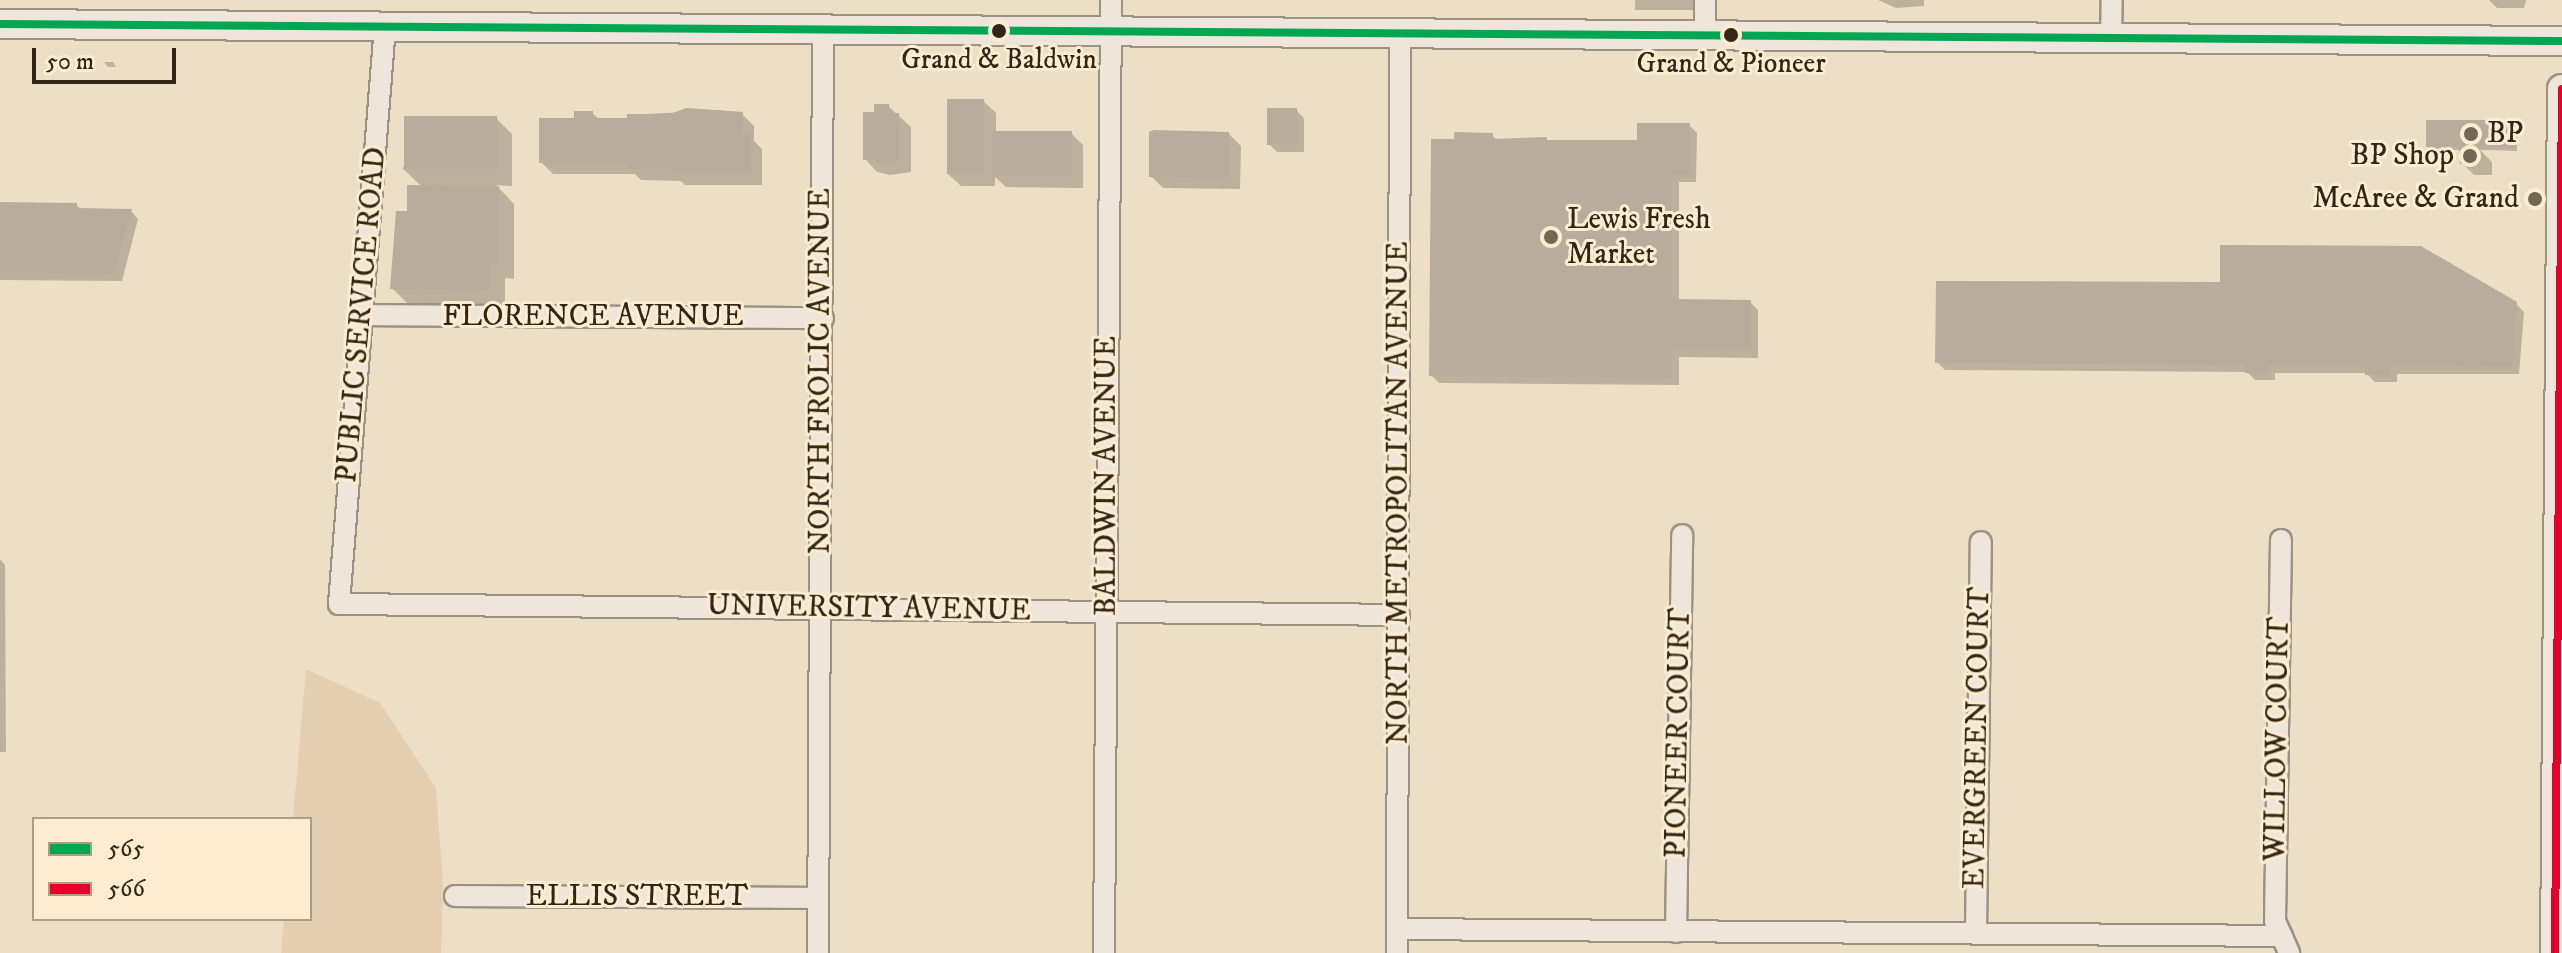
<!DOCTYPE html>
<html>
<head>
<meta charset="utf-8">
<style>
  body { margin:0 }
  #map { position:relative; width:2562px; height:953px; overflow:hidden; background:#eddec6; font-family:"IM FELL DW Pica",serif }
  div>[style] { position:absolute }
  .green>* { inset:0; background:#e3ceaf }
  .shadow>* { inset:0; background:#0003; transform-origin:0 0 }
  .building>* { inset:0; background:#b8ac9c; transform-origin:0 0 }
  .roads { filter:drop-shadow(2px 0 #9b9282) drop-shadow(-2px 0 #9b9282) drop-shadow(0 2px #9b9282) drop-shadow(0 -2px #9b9282) }
  .street>* { height:20px; margin:-10px; padding:0 10px; transform-origin:10px; border-radius:10px; background:#eee6db }
  .secondary>* { height:28px; margin:-14px; padding:0 14px; transform-origin:14px; border-radius:14px; background:#eee6db }
  .bus-1>* { height:8px; margin:-4px; padding:0 4px; transform-origin:4px; border-radius:4px; background:#00a651 }
  .bus-2>* { height:8px; margin:-4px; padding:0 4px; transform-origin:4px; border-radius:4px; background:#e4002b }
  .dots>* { width:22px; height:22px; translate:-50% -50%; box-sizing:border-box; border:4px solid #fdecd0; border-radius:50% }
  span { translate:-50% -50%; white-space:nowrap; text-align:center; line-height:1.15; -webkit-text-stroke:6px #fdecd0; paint-order:stroke }
  .bus-label { font-size:28px; color:#332616 }
  .poi-label { font-size:30px; color:#332616 }
  .left { translate:0 -50%; text-align:left }
  .right { translate:-100% -50%; text-align:right }
  .street-label { font-size:30px; color:#332616 }
  .legend { position:absolute; left:32px; top:817px; width:280px; height:104px; box-sizing:border-box; background:#fdecd0; border:2px solid #ac9d86; margin:0; padding:10px 14px; list-style:none; font-size:24px; color:#332616 }
  .legend li { display:flex; align-items:center; gap:16px; height:40px }
  .legend b { width:40px; border:2px solid #ac9d86 }
  .scale { position:absolute; left:32px; top:48px; width:144px; height:36px; box-sizing:border-box; border:4px solid #332616; border-top:0; padding-left:10px; font-size:24px; line-height:28px; white-space:nowrap; color:#332616; -webkit-text-stroke:6px #fdecd0; paint-order:stroke }
</style>
</head>
<body>
<div id="map">
  <div class="green">
    <i style="clip-path:polygon(306px 669px,380px 703px,436px 788px,443px 885px,441px 953px,281px 953px,284px 919px,310px 919px,310px 819px,293px 819px)"></i>
  </div>
  <div class="shadow">
    <i style="left:1635px;top:0;width:67px;height:10px"></i>
    <i style="clip-path:polygon(1878px 0,1924px 0,1924px 6px,1896px 8px)"></i>
    <i style="clip-path:polygon(2489px 0,2526px 0,2524px 8px,2497px 8px)"></i>
    <i style="clip-path:polygon(104px 62px,113px 62px,116px 67px,108px 67px)"></i>
    <i style="clip-path:polygon(983px 101px,996px 113px,996px 133px,1071px 133px,1083px 145px,1083px 188px,1006px 187px,995px 177px,995px 186px,961px 186px,948px 174px)"></i>
    <i style="clip-path:polygon(888px 106px,911px 127px,911px 172px,890px 175px,877px 172px,865px 159px,876px 114px)"></i>
    <i style="clip-path:polygon(719px 110px,742px 114px,754px 126px,754px 141px,762px 149px,762px 185px,685px 185px,681px 181px,641px 180px,635px 174px,553px 174px,541px 162px,576px 120px,592px 113px,600px 120px,629px 120px,629px 115px)"></i>
    <i style="clip-path:polygon(1296px 110px,1304px 118px,1304px 152px,1277px 152px,1269px 144px)"></i>
    <i style="clip-path:polygon(496px 118px,512px 134px,512px 186px,496px 185px,514px 204px,514px 279px,505px 278px,505px 306px,408px 304px,392px 288px,409px 213px,422px 187px,402px 168px)"></i>
    <i style="clip-path:polygon(2514px 122px,2518px 126px,2517px 151px,2480px 150px,2492px 162px,2492px 175px,2474px 175px,2462px 163px,2461px 150px,2431px 150px,2428px 146px)"></i>
    <i style="clip-path:polygon(1689px 125px,1697px 133px,1696px 182px,1679px 182px,1679px 301px,1750px 302px,1758px 310px,1758px 358px,1679px 357px,1679px 385px,1439px 383px,1431px 375px,1456px 141px,1492px 135px,1498px 141px,1546px 139px,1549px 142px,1639px 142px)"></i>
    <i style="clip-path:polygon(1229px 134px,1241px 146px,1240px 189px,1163px 188px,1151px 176px)"></i>
    <i style="clip-path:polygon(0 204px,76px 205px,82px 210px,131px 211px,138px 219px,122px 281px,0 280px)"></i>
    <i style="clip-path:polygon(2222px 284px,2516px 304px,2524px 312px,2519px 374px,2397px 374px,2397px 382px,2375px 382px,2366px 373px,2275px 373px,2275px 380px,2255px 380px,2247px 372px,1945px 370px,1937px 362px)"></i>
    <i style="clip-path:polygon(0 559px,5px 565px,6px 752px,0 752px)"></i>
  </div>
  <div class="building">
    <i style="left:947px;top:99px;width:37px;height:75px"></i>
    <i style="clip-path:polygon(874px 104px,889px 104px,889px 113px,899px 113px,899px 161px,876px 164px,876px 160px,863px 160px,863px 112px,874px 112px)"></i>
    <i style="clip-path:polygon(686px 108px,743px 112px,743px 135px,751px 135px,751px 174px,671px 174px,671px 169px,627px 169px,627px 163px,539px 163px,539px 118px,574px 118px,574px 111px,593px 111px,593px 118px,627px 118px,627px 114px,671px 114px)"></i>
    <i style="left:1267px;top:108px;width:30px;height:37px"></i>
    <i style="left:404px;top:116px;width:93px;height:53px"></i>
    <i style="clip-path:polygon(2426px 120px,2515px 120px,2515px 148px,2480px 148px,2480px 164px,2460px 164px,2459px 147px,2426px 147px)"></i>
    <i style="clip-path:polygon(1637px 123px,1690px 123px,1689px 175px,1672px 175px,1672px 299px,1751px 300px,1751px 350px,1672px 350px,1672px 378px,1429px 376px,1431px 139px,1454px 139px,1454px 132px,1493px 133px,1493px 139px,1547px 137px,1547px 140px,1637px 140px)"></i>
    <i style="clip-path:polygon(1154px 130px,1229px 132px,1229px 178px,1149px 177px,1149px 132px)"></i>
    <i style="left:992px;top:131px;width:80px;height:45px"></i>
    <i style="clip-path:polygon(407px 185px,499px 186px,498px 263px,490px 263px,489px 290px,390px 289px,396px 211px,407px 211px)"></i>
    <i style="clip-path:polygon(0 202px,77px 203px,77px 208px,132px 209px,114px 274px,0 273px)"></i>
    <i style="clip-path:polygon(2220px 245px,2421px 246px,2517px 302px,2512px 367px,2390px 366px,2390px 375px,2365px 375px,2365px 366px,2268px 366px,2268px 373px,2245px 373px,2245px 365px,1935px 363px,1936px 281px,2220px 282px)"></i>
  </div>
  <div class="roads">
    <div class="street">
      <i style="left:385px;top:26px;width:580px;rotate:94.55deg"></i>
      <i style="left:339px;top:604px;width:1060px;rotate:0.59deg"></i>
      <i style="left:1705px;top:36px;width:36px;rotate:-90deg"></i>
      <i style="left:2111px;top:39px;width:39px;rotate:-89deg"></i>
      <i style="left:362px;top:315px;width:461px;rotate:0.4deg"></i>
      <i style="left:2281px;top:540px;width:381px;rotate:90.9deg"></i>
      <i style="left:2275px;top:921px;width:35px;rotate:66deg"></i>
      <i style="left:455px;top:896px;width:363px;rotate:0.3deg"></i>
      <i style="left:1397px;top:929px;width:885px;rotate:0.45deg"></i>
      <i style="left:1676px;top:932px;width:397px;rotate:-89.1deg"></i>
      <i style="left:1976px;top:934px;width:392px;rotate:-89.3deg"></i>
      <i style="left:818px;top:953px;width:924px;rotate:-89.69deg"></i>
      <i style="left:1104px;top:953px;width:953px;rotate:-89.58deg"></i>
      <i style="left:1397px;top:953px;width:919px;rotate:-89.81deg"></i>
    </div>
    <div class="secondary">
      <i style="left:0;top:24px;width:2562px;rotate:0.38deg"></i>
      <i style="left:2555px;top:953px;width:864px;rotate:-89.54deg"></i>
    </div>
  </div>
  <div class="bus-1">
    <i style="left:0;top:24px;width:2562px;rotate:0.38deg"></i>
  </div>
  <div class="bus-2">
    <i style="left:2555px;top:953px;width:864px;rotate:-89.54deg"></i>
  </div>
  <div class="dots">
    <i style="left:999px;top:31px;background:#332616"></i>
    <i style="left:1731px;top:35px;background:#332616"></i>
    <i style="left:2471px;top:134px;background:#746654"></i>
    <i style="left:2470px;top:156px;background:#746654"></i>
    <i style="left:2535px;top:199px;background:#746654"></i>
    <i style="left:1551px;top:237px;background:#746654"></i>
  </div>
  <div class="bus-label">
    <span style="left:999px;top:60px">Grand &amp; Baldwin</span>
    <span style="left:1731px;top:64px">Grand &amp; Pioneer</span>
  </div>
  <div class="poi-label">
    <span class="left" style="left:2487px;top:134px">BP</span>
    <span class="right" style="left:2454px;top:156px">BP Shop</span>
    <span class="right" style="left:2519px;top:199px">McAree &amp; Grand</span>
    <span class="left" style="left:1567px;top:237px">Lewis Fresh<br>Market</span>
  </div>
  <div class="street-label">
    <span style="left:362px;top:315px;rotate:-85deg">PUBLIC SERVICE ROAD</span>
    <span style="left:593px;top:317px">FLORENCE AVENUE</span>
    <span style="left:821px;top:371px;rotate:-90deg">NORTH FROLIC AVENUE</span>
    <span style="left:1107px;top:476px;rotate:-90deg">BALDWIN AVENUE</span>
    <span style="left:1399px;top:493px;rotate:-90deg">NORTH METROPOLITAN AVENUE</span>
    <span style="left:869px;top:609px;rotate:1deg">UNIVERSITY AVENUE</span>
    <span style="left:1679px;top:733px;rotate:-89deg">PIONEER COURT</span>
    <span style="left:1978px;top:738px;rotate:-89deg">EVERGREEN COURT</span>
    <span style="left:2278px;top:739px;rotate:-89deg">WILLOW COURT</span>
    <span style="left:637px;top:897px">ELLIS STREET</span>
  </div>
  <ul class="legend">
  <li><b style="height:10px;background:#00a651"></b>565</li>
  <li><b style="height:10px;background:#e4002b"></b>566</li>
  </ul>
  <div class="scale">50 m</div>
</div>
</body>
</html>
